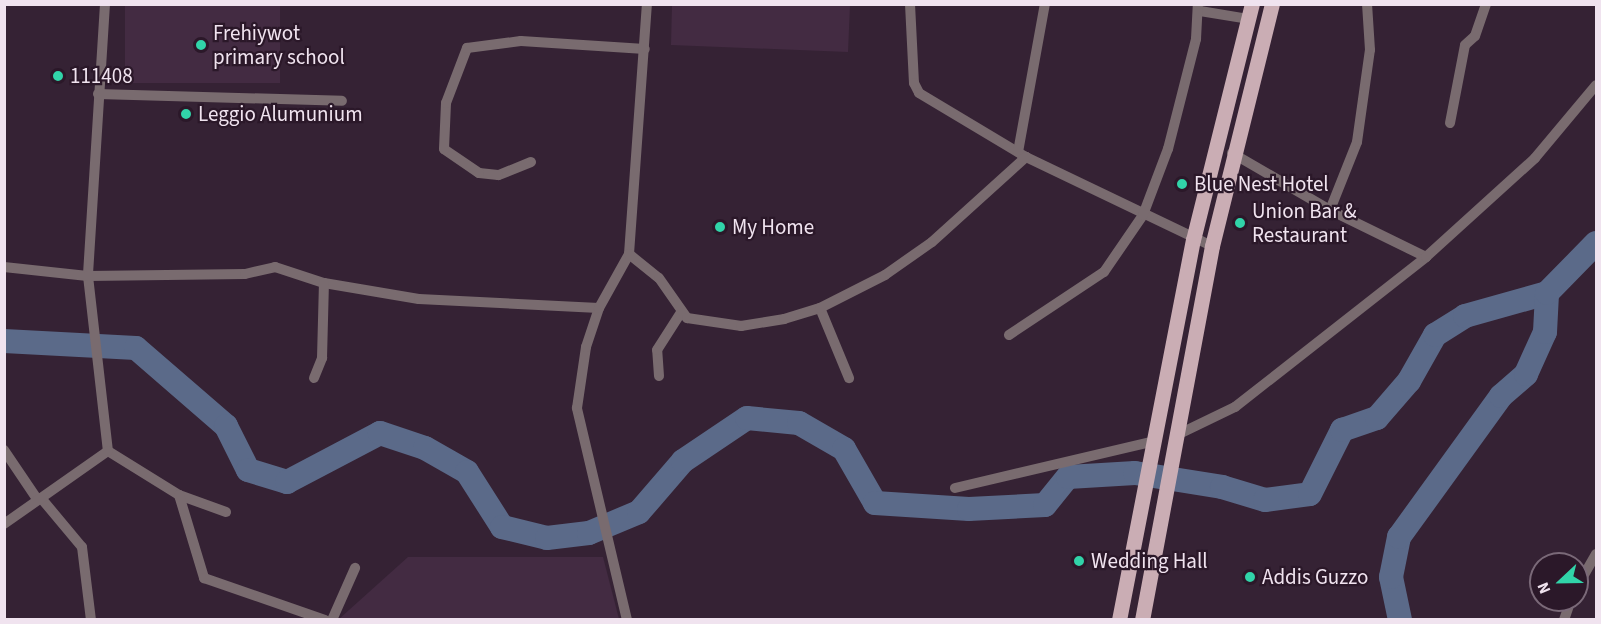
<!DOCTYPE html>
<html>
<head>
<meta charset="utf-8">
<style>
  body { margin:0 }
  #map { position:relative; width:1601px; height:624px; overflow:hidden; background:#352234; font-family:"Source Sans 3",sans-serif }
  div>[style] { position:absolute }
  .built>* { inset:0; background:#432b42; transform-origin:0 0 }
  .river>* { height:24px; margin:-12px; padding:0 12px; transform-origin:12px; border-radius:12px; background:#5b6a89 }
  .street>* { height:10px; margin:-5px; padding:0 5px; transform-origin:5px; border-radius:5px; background:#796b6f }
  .primary>* { height:15px; margin:-7.5px; padding:0 7.5px; transform-origin:7.5px; border-radius:7.5px; background:#caadb4 }
  .dots>* { width:16px; height:16px; translate:-50% -50%; box-sizing:border-box; border:3px solid #2b1829; border-radius:50% }
  span { translate:-50% -50%; white-space:nowrap; text-align:center; line-height:1.15; -webkit-text-stroke:4.5px #2b1829; paint-order:stroke }
  .poi-label { font-size:21px; color:#f0e3ef }
  .left { translate:0 -50%; text-align:left }
  .frame { position:absolute; inset:0; border:6px solid #f0e3ef; pointer-events:none }
  .north { position:absolute; left:1529px; top:552px; width:60px; height:60px; box-sizing:border-box; background:#2b1829; border:2px solid #7a6978; border-radius:50%; rotate:248deg; font-size:16px; font-weight:700; line-height:24px; text-align:center; color:#f0e3ef }
  .north::after { content:''; display:block; margin:auto; width:21px; height:27px; background:#31d4a9; clip-path:polygon(50% 0,100% 100%,50% 72%,0 100%) }
</style>
</head>
<body>
<div id="map">
  <div class="built">
    <i style="left:125px;top:5px;width:155px;height:78px"></i>
    <i style="clip-path:polygon(672px 5px,850px 5px,848px 52px,671px 45px)"></i>
    <i style="clip-path:polygon(408px 557px,603px 557px,619px 619px,339px 619px)"></i>
  </div>
  <div class="river">
    <i style="left:4px;top:341px;width:132px;rotate:3deg"></i>
    <i style="left:136px;top:348px;width:119px;rotate:40.9deg"></i>
    <i style="left:226px;top:426px;width:49px;rotate:63.4deg"></i>
    <i style="left:248px;top:470px;width:41px;rotate:17.1deg"></i>
    <i style="left:287px;top:482px;width:105px;rotate:-27.8deg"></i>
    <i style="left:380px;top:433px;width:47px;rotate:18.4deg"></i>
    <i style="left:425px;top:448px;width:48px;rotate:29.7deg"></i>
    <i style="left:467px;top:472px;width:65px;rotate:57.5deg"></i>
    <i style="left:502px;top:527px;width:46px;rotate:13.7deg"></i>
    <i style="left:547px;top:538px;width:42px;rotate:-6.8deg"></i>
    <i style="left:589px;top:533px;width:54px;rotate:-22.8deg"></i>
    <i style="left:639px;top:512px;width:67px;rotate:-49.2deg"></i>
    <i style="left:683px;top:461px;width:77px;rotate:-33.9deg"></i>
    <i style="left:747px;top:418px;width:52px;rotate:5.5deg"></i>
    <i style="left:799px;top:423px;width:52px;rotate:30deg"></i>
    <i style="left:844px;top:449px;width:62px;rotate:60.1deg"></i>
    <i style="left:875px;top:503px;width:94px;rotate:3.7deg"></i>
    <i style="left:969px;top:509px;width:76px;rotate:-3deg"></i>
    <i style="left:1045px;top:505px;width:36px;rotate:-51deg"></i>
    <i style="left:1068px;top:477px;width:67px;rotate:-3.4deg"></i>
    <i style="left:1135px;top:473px;width:88px;rotate:9.1deg"></i>
    <i style="left:1222px;top:487px;width:45px;rotate:16.8deg"></i>
    <i style="left:1265px;top:500px;width:45px;rotate:-7.6deg"></i>
    <i style="left:1310px;top:494px;width:72px;rotate:-63.4deg"></i>
    <i style="left:1342px;top:430px;width:37px;rotate:-19deg"></i>
    <i style="left:1377px;top:418px;width:49px;rotate:-49.1deg"></i>
    <i style="left:1409px;top:381px;width:53px;rotate:-60.5deg"></i>
    <i style="left:1435px;top:335px;width:36px;rotate:-32deg"></i>
    <i style="left:1465px;top:316px;width:85px;rotate:-15.7deg"></i>
    <i style="left:1400px;top:620px;width:44px;rotate:-101.8deg"></i>
    <i style="left:1391px;top:577px;width:41px;rotate:-78.7deg"></i>
    <i style="left:1399px;top:537px;width:174px;rotate:-54.1deg"></i>
    <i style="left:1501px;top:396px;width:33px;rotate:-41deg"></i>
    <i style="left:1526px;top:374px;width:46px;rotate:-65.7deg"></i>
    <i style="left:1545px;top:332px;width:39px;rotate:-87deg"></i>
    <i style="left:1547px;top:293px;width:70px;rotate:-45.6deg"></i>
  </div>
  <div class="street">
    <i style="left:105px;top:4px;width:273px;rotate:93.6deg"></i>
    <i style="left:88px;top:276px;width:176px;rotate:83.5deg"></i>
    <i style="left:108px;top:451px;width:84px;rotate:31.8deg"></i>
    <i style="left:179px;top:495px;width:50px;rotate:19.9deg"></i>
    <i style="left:910px;top:4px;width:79px;rotate:87.1deg"></i>
    <i style="left:914px;top:83px;width:11px;rotate:63deg"></i>
    <i style="left:919px;top:93px;width:125px;rotate:30.9deg"></i>
    <i style="left:1026px;top:157px;width:206px;rotate:25.6deg"></i>
    <i style="left:1200px;top:11px;width:50px;rotate:9.3deg"></i>
    <i style="left:98px;top:94px;width:244px;rotate:1.6deg"></i>
    <i style="left:1450px;top:123px;width:79px;rotate:-79.1deg"></i>
    <i style="left:1465px;top:45px;width:13px;rotate:-42deg"></i>
    <i style="left:1475px;top:36px;width:34px;rotate:-71deg"></i>
    <i style="left:1018px;top:152px;width:150px;rotate:-79.7deg"></i>
    <i style="left:1232px;top:153px;width:113px;rotate:30.2deg"></i>
    <i style="left:1330px;top:210px;width:73px;rotate:-68.3deg"></i>
    <i style="left:1357px;top:142px;width:93px;rotate:-82deg"></i>
    <i style="left:1370px;top:50px;width:46px;rotate:-93.7deg"></i>
    <i style="left:531px;top:162px;width:35px;rotate:158deg"></i>
    <i style="left:498px;top:175px;width:19px;rotate:-174deg"></i>
    <i style="left:479px;top:173px;width:42px;rotate:-145.6deg"></i>
    <i style="left:444px;top:149px;width:46px;rotate:-87.5deg"></i>
    <i style="left:446px;top:103px;width:59px;rotate:-69.1deg"></i>
    <i style="left:467px;top:48px;width:54px;rotate:-7.4deg"></i>
    <i style="left:521px;top:41px;width:124px;rotate:3.7deg"></i>
    <i style="left:1330px;top:210px;width:107px;rotate:26.1deg"></i>
    <i style="left:629px;top:254px;width:251px;rotate:-85.9deg"></i>
    <i style="left:4px;top:267px;width:84px;rotate:6.1deg"></i>
    <i style="left:88px;top:276px;width:157px;rotate:-0.7deg"></i>
    <i style="left:245px;top:274px;width:31px;rotate:-13deg"></i>
    <i style="left:275px;top:267px;width:52px;rotate:18.1deg"></i>
    <i style="left:324px;top:283px;width:96px;rotate:9.6deg"></i>
    <i style="left:419px;top:299px;width:180px;rotate:2.9deg"></i>
    <i style="left:820px;top:308px;width:76px;rotate:67.5deg"></i>
    <i style="left:1009px;top:335px;width:114px;rotate:-33.6deg"></i>
    <i style="left:1104px;top:272px;width:69px;rotate:-55.6deg"></i>
    <i style="left:1143px;top:215px;width:71px;rotate:-69.3deg"></i>
    <i style="left:1168px;top:149px;width:114px;rotate:-75.7deg"></i>
    <i style="left:1196px;top:39px;width:35px;rotate:-87deg"></i>
    <i style="left:659px;top:376px;width:26px;rotate:-94deg"></i>
    <i style="left:657px;top:350px;width:43px;rotate:-57.4deg"></i>
    <i style="left:314px;top:378px;width:22px;rotate:-68deg"></i>
    <i style="left:322px;top:358px;width:75px;rotate:-88.5deg"></i>
    <i style="left:1179px;top:434px;width:62px;rotate:-25.7deg"></i>
    <i style="left:1235px;top:407px;width:243px;rotate:-38.1deg"></i>
    <i style="left:1426px;top:257px;width:147px;rotate:-42.2deg"></i>
    <i style="left:1535px;top:158px;width:95px;rotate:-50.1deg"></i>
    <i style="left:4px;top:450px;width:59px;rotate:56deg"></i>
    <i style="left:955px;top:488px;width:206px;rotate:-13.2deg"></i>
    <i style="left:179px;top:495px;width:87px;rotate:73.2deg"></i>
    <i style="left:204px;top:578px;width:128px;rotate:19.1deg"></i>
    <i style="left:41px;top:498px;width:64px;rotate:50.1deg"></i>
    <i style="left:82px;top:547px;width:74px;rotate:83deg"></i>
    <i style="left:4px;top:524px;width:127px;rotate:-35.1deg"></i>
    <i style="left:1577px;top:587px;width:38px;rotate:-60deg"></i>
    <i style="left:332px;top:620px;width:57px;rotate:-66.1deg"></i>
    <i style="left:627px;top:620px;width:218px;rotate:-103.3deg"></i>
    <i style="left:577px;top:408px;width:62px;rotate:-81.6deg"></i>
    <i style="left:586px;top:347px;width:41px;rotate:-71.6deg"></i>
    <i style="left:599px;top:308px;width:62px;rotate:-60.9deg"></i>
    <i style="left:629px;top:254px;width:38px;rotate:39deg"></i>
    <i style="left:659px;top:278px;width:49px;rotate:55deg"></i>
    <i style="left:687px;top:318px;width:55px;rotate:8.4deg"></i>
    <i style="left:741px;top:326px;width:44px;rotate:-9.2deg"></i>
    <i style="left:784px;top:319px;width:38px;rotate:-17deg"></i>
    <i style="left:820px;top:308px;width:73px;rotate:-26.9deg"></i>
    <i style="left:885px;top:275px;width:57px;rotate:-35.1deg"></i>
    <i style="left:932px;top:242px;width:127px;rotate:-42.1deg"></i>
    <i style="left:1564px;top:620px;width:21px;rotate:-71deg"></i>
  </div>
  <div class="primary">
    <i style="left:1119px;top:620px;width:387px;rotate:-79deg"></i>
    <i style="left:1193px;top:240px;width:243px;rotate:-76deg"></i>
    <i style="left:1142px;top:620px;width:380px;rotate:-79.4deg"></i>
    <i style="left:1212px;top:246px;width:249px;rotate:-76.1deg"></i>
  </div>
  <div class="dots">
    <i style="left:201px;top:45px;background:#31d4a9"></i>
    <i style="left:58px;top:76px;background:#31d4a9"></i>
    <i style="left:186px;top:114px;background:#31d4a9"></i>
    <i style="left:1182px;top:184px;background:#31d4a9"></i>
    <i style="left:1240px;top:223px;background:#31d4a9"></i>
    <i style="left:720px;top:227px;background:#31d4a9"></i>
    <i style="left:1079px;top:561px;background:#31d4a9"></i>
    <i style="left:1250px;top:577px;background:#31d4a9"></i>
  </div>
  <div class="poi-label">
    <span class="left" style="left:213px;top:45px">Frehiywot<br>primary school</span>
    <span class="left" style="left:70px;top:76px">111408</span>
    <span class="left" style="left:198px;top:114px">Leggio Alumunium</span>
    <span class="left" style="left:1194px;top:184px">Blue Nest Hotel</span>
    <span class="left" style="left:1252px;top:223px">Union Bar &amp;<br>Restaurant</span>
    <span class="left" style="left:732px;top:227px">My Home</span>
    <span class="left" style="left:1091px;top:561px">Wedding Hall</span>
    <span class="left" style="left:1262px;top:577px">Addis Guzzo</span>
  </div>
  <div class="frame"></div>
  <div class="north">N</div>
</div>
</body>
</html>
